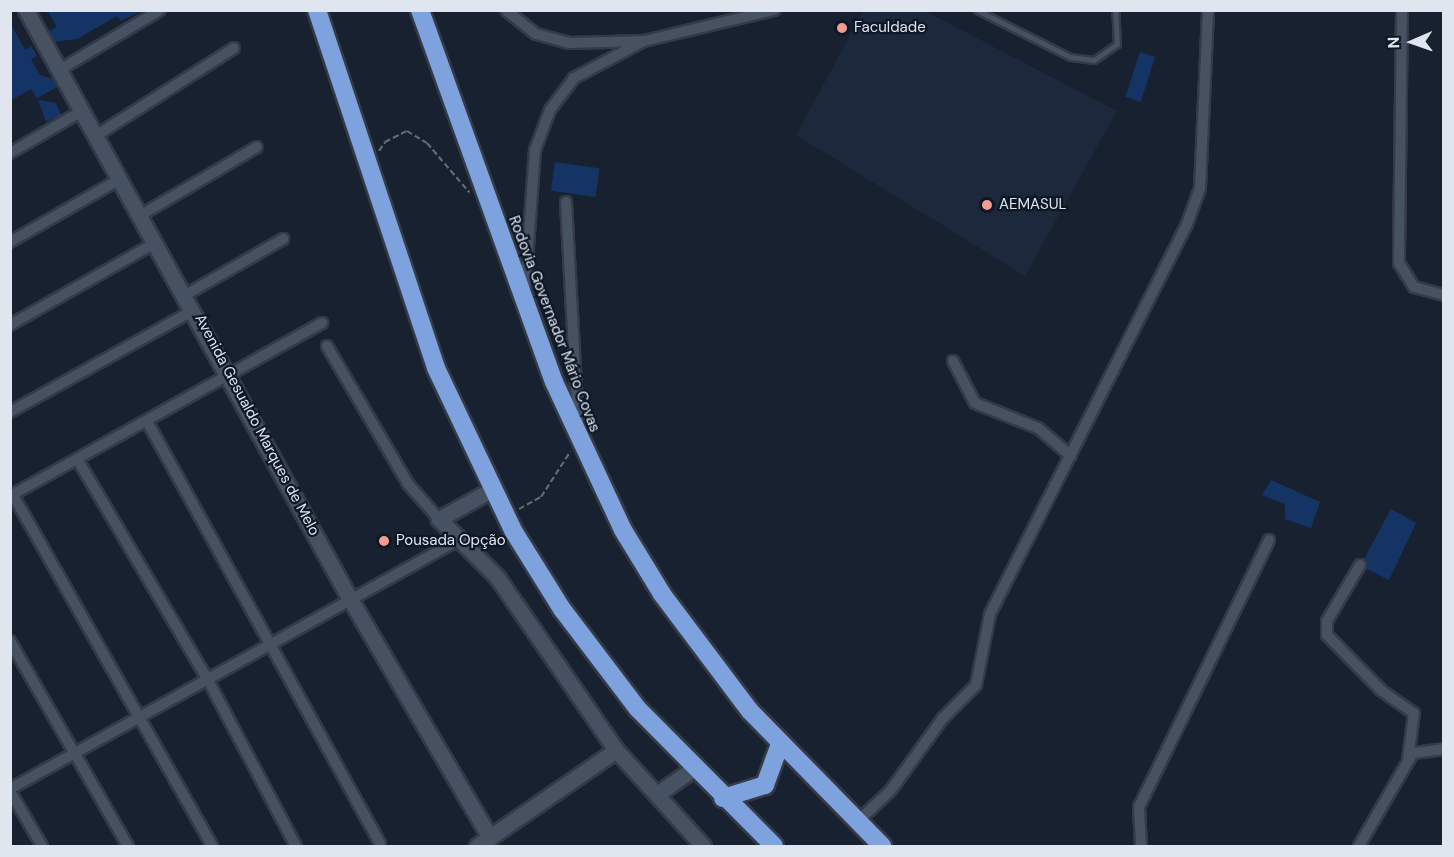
<!DOCTYPE html>
<html>
<head>
<meta charset="utf-8">
<style>
  body { margin:0 }
  #map { position:relative; width:1454px; height:857px; overflow:hidden; background:#17212f; font-family:"DM Sans",sans-serif }
  div>[style] { position:absolute }
  .built>* { inset:0; background:#1c283c }
  .building>* { inset:0; background:#153466; transform-origin:0 0 }
  .path>* { height:2px; margin-top:-1px; transform-origin:0; background:repeating-linear-gradient(90deg,#656e7b 0 6px,transparent 0 9px) }
  .roads { filter:drop-shadow(2px 0 #343a47) drop-shadow(-2px 0 #343a47) drop-shadow(0 2px #343a47) drop-shadow(0 -2px #343a47) }
  .lane>* { height:5px; margin:-2.5px; padding:0 2.5px; transform-origin:2.5px; border-radius:2.5px; background:#465161 }
  .street>* { height:10px; margin:-5px; padding:0 5px; transform-origin:5px; border-radius:5px; background:#465161 }
  .secondary>* { height:15px; margin:-7.5px; padding:0 7.5px; transform-origin:7.5px; border-radius:7.5px; background:#465161 }
  .highway>* { height:18px; margin:-9px; padding:0 9px; transform-origin:9px; border-radius:9px; background:#7da2dd }
  .dots>* { width:16px; height:16px; translate:-50% -50%; box-sizing:border-box; border:3px solid #0e1725; border-radius:50% }
  span { translate:-50% -50%; white-space:nowrap; text-align:center; line-height:1.15; -webkit-text-stroke:4.5px #0e1725; paint-order:stroke }
  .poi-label { font-size:15px; color:#dfe6f0 }
  .left { translate:0 -50%; text-align:left }
  .street-label { font-size:15px; color:#dfe6f0 }
  .frame { position:absolute; inset:0; border:12px solid #dfe6f0; pointer-events:none }
  .north { position:absolute; left:1382px; top:12px; width:60px; height:60px; -webkit-text-stroke:4px #0e1725; paint-order:stroke; rotate:268deg; font-size:16px; font-weight:700; line-height:24px; text-align:center; color:#dfe6f0 }
  .north::after { content:''; display:block; margin:auto; width:21px; height:27px; background:#dfe6f0; clip-path:polygon(50% 0,100% 100%,50% 72%,0 100%) }
</style>
</head>
<body>
<div id="map">
  <div class="built">
    <i style="clip-path:polygon(863px 11px,925px 11px,1117px 111px,1025px 276px,796px 135px)"></i>
  </div>
  <div class="building">
    <i style="clip-path:polygon(47px 10px,144px 10px,121px 21px,117px 16px,77px 39px,54px 42px,49px 31px,57px 27px)"></i>
    <i style="clip-path:polygon(10px 22px,25px 50px,31px 46px,37px 56px,31px 59px,40px 75px,53px 79px,57px 87px,37px 98px,31px 89px,10px 101px)"></i>
    <i style="left:1140px;top:52px;width:16px;height:47px;rotate:18deg"></i>
    <i style="clip-path:polygon(38px 100px,56px 103px,61px 115px,46px 122px)"></i>
    <i style="left:555px;top:162px;width:45px;height:29px;rotate:8deg"></i>
    <i style="clip-path:polygon(1271px 480px,1320px 502px,1311px 528px,1285px 519px,1285px 504px,1262px 495px)"></i>
    <i style="clip-path:polygon(1391px 509px,1416px 523px,1389px 580px,1367px 569px,1364px 559px)"></i>
  </div>
  <div class="path">
    <i style="left:379px;top:151px;width:11px;rotate:-56deg"></i>
    <i style="left:385px;top:142px;width:25px;rotate:-27deg"></i>
    <i style="left:407px;top:131px;width:23px;rotate:31deg"></i>
    <i style="left:427px;top:143px;width:65px;rotate:49.4deg"></i>
    <i style="left:519px;top:509px;width:25px;rotate:-29deg"></i>
    <i style="left:541px;top:497px;width:54px;rotate:-57.2deg"></i>
  </div>
  <div class="roads">
    <div class="lane">
      <i style="left:977px;top:10px;width:104px;rotate:26.8deg"></i>
      <i style="left:1070px;top:57px;width:24px;rotate:7deg"></i>
      <i style="left:1094px;top:60px;width:28px;rotate:-35deg"></i>
      <i style="left:1117px;top:44px;width:34px;rotate:-93deg"></i>
    </div>
    <div class="street">
      <i style="left:506px;top:10px;width:38px;rotate:39deg"></i>
      <i style="left:536px;top:34px;width:35px;rotate:15deg"></i>
      <i style="left:570px;top:43px;width:74px;rotate:-1.5deg"></i>
      <i style="left:644px;top:41px;width:134px;rotate:-13.4deg"></i>
      <i style="left:1402px;top:10px;width:253px;rotate:90.7deg"></i>
      <i style="left:1399px;top:263px;width:28px;rotate:58deg"></i>
      <i style="left:1414px;top:287px;width:31px;rotate:15deg"></i>
      <i style="left:61px;top:69px;width:115px;rotate:-30.8deg"></i>
      <i style="left:97px;top:135px;width:162px;rotate:-32.4deg"></i>
      <i style="left:10px;top:153px;width:83px;rotate:-30.3deg"></i>
      <i style="left:566px;top:202px;width:222px;rotate:86.9deg"></i>
      <i style="left:141px;top:215px;width:134px;rotate:-30.4deg"></i>
      <i style="left:10px;top:242px;width:127px;rotate:-29.8deg"></i>
      <i style="left:525px;top:289px;width:139px;rotate:-85.9deg"></i>
      <i style="left:535px;top:150px;width:43px;rotate:-69.4deg"></i>
      <i style="left:550px;top:110px;width:40px;rotate:-53deg"></i>
      <i style="left:574px;top:78px;width:79px;rotate:-27.9deg"></i>
      <i style="left:187px;top:294px;width:111px;rotate:-29.8deg"></i>
      <i style="left:10px;top:325px;width:167px;rotate:-29.5deg"></i>
      <i style="left:327px;top:346px;width:161px;rotate:59.5deg"></i>
      <i style="left:409px;top:485px;width:45px;rotate:48.6deg"></i>
      <i style="left:953px;top:361px;width:47px;rotate:62.4deg"></i>
      <i style="left:975px;top:403px;width:68px;rotate:21.6deg"></i>
      <i style="left:1038px;top:428px;width:43px;rotate:40.3deg"></i>
      <i style="left:10px;top:412px;width:210px;rotate:-29deg"></i>
      <i style="left:148px;top:423px;width:480px;rotate:61.1deg"></i>
      <i style="left:79px;top:462px;width:253px;rotate:59.4deg"></i>
      <i style="left:208px;top:680px;width:188px;rotate:62.1deg"></i>
      <i style="left:13px;top:495px;width:403px;rotate:60.4deg"></i>
      <i style="left:10px;top:496px;width:357px;rotate:-29deg"></i>
      <i style="left:1360px;top:565px;width:65px;rotate:120.5deg"></i>
      <i style="left:1327px;top:621px;width:14px;rotate:90deg"></i>
      <i style="left:1327px;top:635px;width:78px;rotate:45.5deg"></i>
      <i style="left:1382px;top:691px;width:39px;rotate:35deg"></i>
      <i style="left:1414px;top:713px;width:46px;rotate:97.4deg"></i>
      <i style="left:10px;top:641px;width:237px;rotate:60.1deg"></i>
      <i style="left:10px;top:789px;width:515px;rotate:-29.05deg"></i>
      <i style="left:10px;top:791px;width:64px;rotate:59.8deg"></i>
      <i style="left:856px;top:823px;width:48px;rotate:-43.3deg"></i>
      <i style="left:891px;top:790px;width:89px;rotate:-54.2deg"></i>
      <i style="left:943px;top:718px;width:47px;rotate:-45deg"></i>
      <i style="left:976px;top:685px;width:72px;rotate:-78.8deg"></i>
      <i style="left:990px;top:614px;width:437px;rotate:-63.2deg"></i>
      <i style="left:1187px;top:224px;width:38px;rotate:-70deg"></i>
      <i style="left:1200px;top:188px;width:178px;rotate:-87.4deg"></i>
      <i style="left:1141px;top:846px;width:39px;rotate:-93deg"></i>
      <i style="left:1139px;top:807px;width:297px;rotate:-64deg"></i>
      <i style="left:1359px;top:846px;width:108px;rotate:-59.9deg"></i>
      <i style="left:1413px;top:753px;width:31px;rotate:-7deg"></i>
    </div>
    <div class="secondary">
      <i style="left:26px;top:10px;width:672px;rotate:61.19deg"></i>
      <i style="left:350px;top:599px;width:277px;rotate:59.6deg"></i>
      <i style="left:491px;top:490px;width:60px;rotate:150.9deg"></i>
      <i style="left:439px;top:519px;width:82px;rotate:45deg"></i>
      <i style="left:497px;top:577px;width:210px;rotate:55.5deg"></i>
      <i style="left:616px;top:750px;width:130px;rotate:47.8deg"></i>
      <i style="left:657px;top:794px;width:44px;rotate:-34.8deg"></i>
      <i style="left:477px;top:846px;width:169px;rotate:-34.6deg"></i>
    </div>
    <div class="highway">
      <i style="left:317px;top:10px;width:377px;rotate:71.6deg"></i>
      <i style="left:436px;top:368px;width:182px;rotate:64.6deg"></i>
      <i style="left:514px;top:532px;width:91px;rotate:58.1deg"></i>
      <i style="left:562px;top:609px;width:126px;rotate:52.8deg"></i>
      <i style="left:638px;top:709px;width:193px;rotate:45.2deg"></i>
      <i style="left:420px;top:10px;width:395px;rotate:70.2deg"></i>
      <i style="left:554px;top:382px;width:163px;rotate:65deg"></i>
      <i style="left:623px;top:530px;width:75px;rotate:58.6deg"></i>
      <i style="left:662px;top:594px;width:146px;rotate:53.1deg"></i>
      <i style="left:750px;top:711px;width:189px;rotate:45.6deg"></i>
      <i style="left:723px;top:798px;width:44px;rotate:-17.2deg"></i>
      <i style="left:765px;top:785px;width:44px;rotate:-69.9deg"></i>
    </div>
  </div>
  <div class="dots">
    <i style="left:842px;top:28px;background:#f59c91"></i>
    <i style="left:987px;top:205px;background:#f59c91"></i>
    <i style="left:384px;top:541px;background:#f59c91"></i>
  </div>
  <div class="poi-label">
    <span class="left" style="left:854px;top:28px">Faculdade</span>
    <span class="left" style="left:999px;top:205px">AEMASUL</span>
    <span class="left" style="left:396px;top:541px">Pousada Opção</span>
  </div>
  <div class="street-label">
    <span style="left:554px;top:324px;rotate:69deg">Rodovia Governador Mário Covas</span>
    <span style="left:257px;top:425px;rotate:62deg">Avenida Gesualdo Marques de Melo</span>
  </div>
  <div class="frame"></div>
  <div class="north">N</div>
</div>
</body>
</html>
